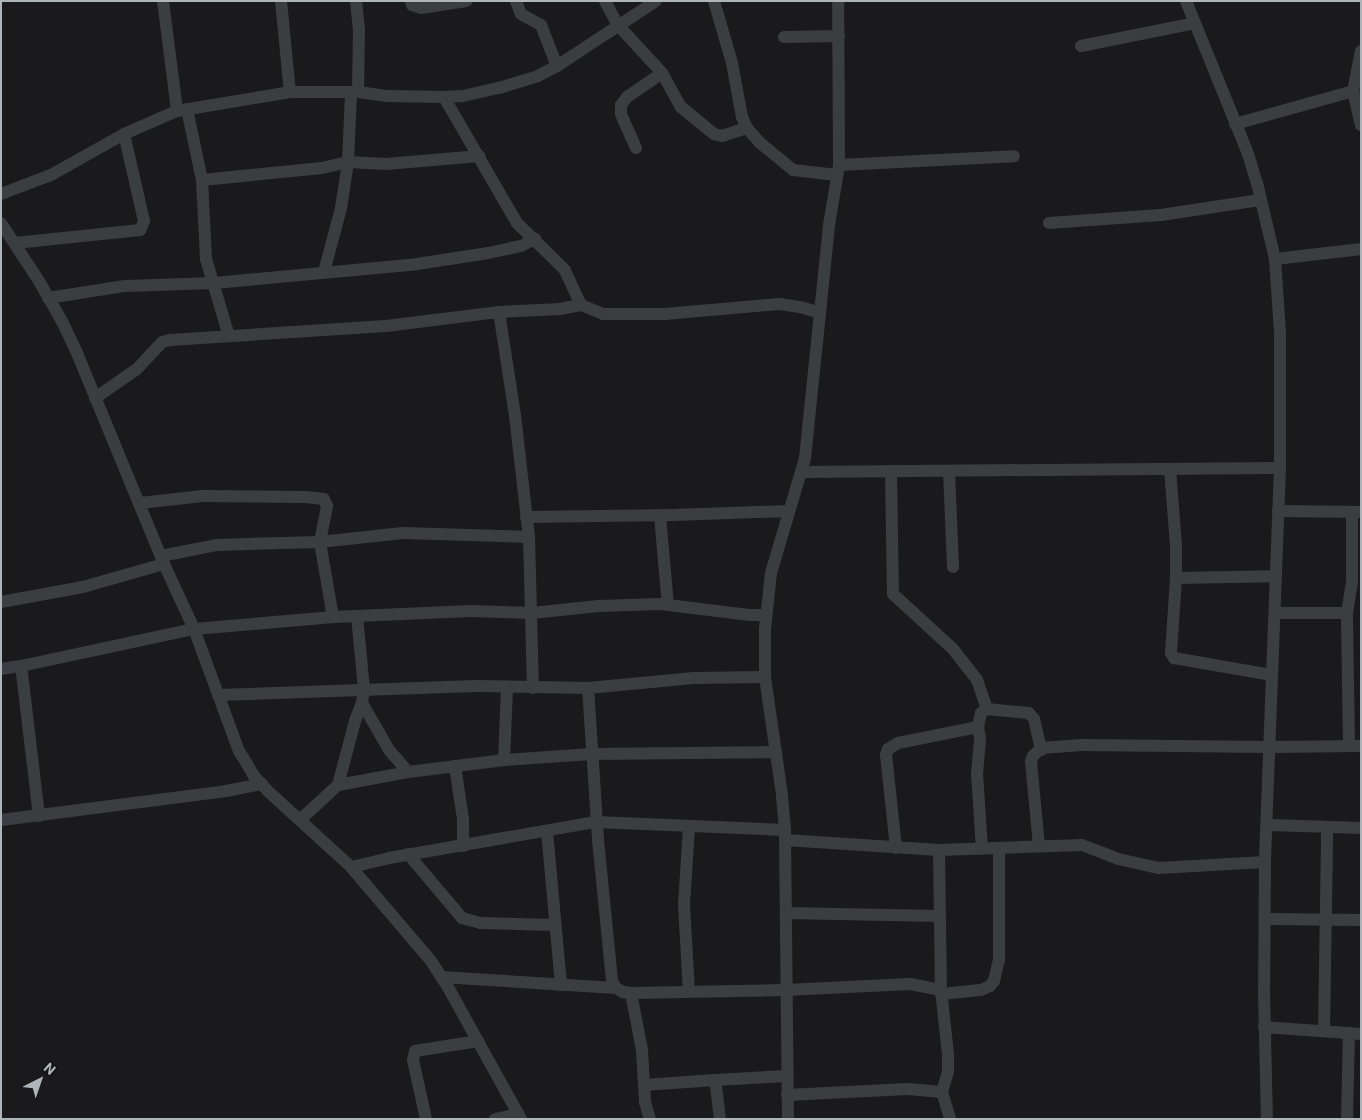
<!DOCTYPE html>
<html>
<head>
<meta charset="utf-8">
<style>
  body { margin:0 }
  #map { position:relative; width:1362px; height:1120px; overflow:hidden; background:#1a1a1c; font-family:Roboto,sans-serif }
  div>[style] { position:absolute }
  .minor>* { height:12px; margin:-6px; padding:0 6px; transform-origin:6px; border-radius:6px; background:#3b3e40 }
  span { translate:-50% -50%; white-space:nowrap; text-align:center; line-height:1.15; -webkit-text-stroke:4.5px #151517; paint-order:stroke }
  .frame { position:absolute; inset:0; border:2px solid #adb5ba; pointer-events:none }
  .north { position:absolute; left:15px; top:1055px; width:50px; height:50px; -webkit-text-stroke:4px #151517; paint-order:stroke; rotate:41deg; font-size:14px; font-weight:700; line-height:20px; text-align:center; color:#adb5ba }
  .north::after { content:''; display:block; margin:auto; width:18px; height:22px; background:#adb5ba; clip-path:polygon(50% 0,100% 100%,50% 72%,0 100%) }
</style>
</head>
<body>
<div id="map">
  <div class="minor">
    <i style="left:163px;top:1px;width:111px;rotate:82.7deg"></i>
    <i style="left:281px;top:1px;width:91px;rotate:84.4deg"></i>
    <i style="left:356px;top:1px;width:28px;rotate:84deg"></i>
    <i style="left:359px;top:29px;width:63px;rotate:90.9deg"></i>
    <i style="left:411px;top:1px;width:4px;rotate:76deg"></i>
    <i style="left:412px;top:5px;width:9px;rotate:18deg"></i>
    <i style="left:421px;top:8px;width:46px;rotate:-8.8deg"></i>
    <i style="left:516px;top:1px;width:14px;rotate:69deg"></i>
    <i style="left:521px;top:14px;width:23px;rotate:29deg"></i>
    <i style="left:541px;top:25px;width:44px;rotate:68.7deg"></i>
    <i style="left:605px;top:1px;width:27px;rotate:62deg"></i>
    <i style="left:618px;top:25px;width:65px;rotate:47.5deg"></i>
    <i style="left:662px;top:73px;width:39px;rotate:61deg"></i>
    <i style="left:681px;top:107px;width:43px;rotate:39.3deg"></i>
    <i style="left:714px;top:134px;width:8px;rotate:14deg"></i>
    <i style="left:722px;top:136px;width:26px;rotate:-18deg"></i>
    <i style="left:714px;top:1px;width:65px;rotate:73.8deg"></i>
    <i style="left:732px;top:63px;width:55px;rotate:79.5deg"></i>
    <i style="left:742px;top:117px;width:12px;rotate:66deg"></i>
    <i style="left:747px;top:128px;width:18px;rotate:49deg"></i>
    <i style="left:759px;top:142px;width:44px;rotate:39.5deg"></i>
    <i style="left:793px;top:170px;width:44px;rotate:6.5deg"></i>
    <i style="left:1186px;top:1px;width:165px;rotate:67.9deg"></i>
    <i style="left:1248px;top:154px;width:30px;rotate:73deg"></i>
    <i style="left:1257px;top:183px;width:78px;rotate:76.7deg"></i>
    <i style="left:1275px;top:259px;width:74px;rotate:86.1deg"></i>
    <i style="left:1280px;top:333px;width:135px;rotate:90deg"></i>
    <i style="left:1280px;top:468px;width:394px;rotate:92.2deg"></i>
    <i style="left:1265px;top:862px;width:129px;rotate:90.4deg"></i>
    <i style="left:1264px;top:991px;width:128px;rotate:88.7deg"></i>
    <i style="left:784px;top:37px;width:55px;rotate:-1deg"></i>
    <i style="left:1081px;top:46px;width:116px;rotate:-11.4deg"></i>
    <i style="left:1361px;top:51px;width:41px;rotate:101.3deg"></i>
    <i style="left:1353px;top:91px;width:35px;rotate:77deg"></i>
    <i style="left:187px;top:109px;width:73px;rotate:78.1deg"></i>
    <i style="left:202px;top:180px;width:79px;rotate:87.1deg"></i>
    <i style="left:206px;top:259px;width:80px;rotate:73.4deg"></i>
    <i style="left:1235px;top:124px;width:123px;rotate:-15.6deg"></i>
    <i style="left:636px;top:148px;width:37px;rotate:-114deg"></i>
    <i style="left:621px;top:114px;width:9px;rotate:-90deg"></i>
    <i style="left:621px;top:105px;width:10px;rotate:-53deg"></i>
    <i style="left:627px;top:97px;width:42px;rotate:-34.4deg"></i>
    <i style="left:839px;top:165px;width:175px;rotate:-2.9deg"></i>
    <i style="left:202px;top:180px;width:121px;rotate:-5.7deg"></i>
    <i style="left:322px;top:168px;width:27px;rotate:-13deg"></i>
    <i style="left:348px;top:162px;width:38px;rotate:3deg"></i>
    <i style="left:386px;top:164px;width:94px;rotate:-4.9deg"></i>
    <i style="left:1px;top:194px;width:53px;rotate:-20.8deg"></i>
    <i style="left:51px;top:175px;width:84px;rotate:-29.3deg"></i>
    <i style="left:124px;top:134px;width:58px;rotate:-23.5deg"></i>
    <i style="left:177px;top:111px;width:115px;rotate:-9.5deg"></i>
    <i style="left:290px;top:92px;width:68px"></i>
    <i style="left:358px;top:92px;width:30px;rotate:8deg"></i>
    <i style="left:388px;top:96px;width:56px;rotate:1deg"></i>
    <i style="left:444px;top:97px;width:19px;rotate:-3deg"></i>
    <i style="left:463px;top:96px;width:37px;rotate:-13deg"></i>
    <i style="left:499px;top:88px;width:41px;rotate:-17.1deg"></i>
    <i style="left:538px;top:76px;width:21px;rotate:-28deg"></i>
    <i style="left:557px;top:66px;width:118px;rotate:-33.3deg"></i>
    <i style="left:1px;top:223px;width:69px;rotate:56.8deg"></i>
    <i style="left:39px;top:281px;width:48px;rotate:60.3deg"></i>
    <i style="left:63px;top:323px;width:33px;rotate:65deg"></i>
    <i style="left:77px;top:353px;width:228px;rotate:67.6deg"></i>
    <i style="left:164px;top:564px;width:72px;rotate:65.2deg"></i>
    <i style="left:194px;top:629px;width:130px;rotate:69.8deg"></i>
    <i style="left:239px;top:751px;width:15px;rotate:58deg"></i>
    <i style="left:247px;top:764px;width:14px;rotate:60deg"></i>
    <i style="left:254px;top:776px;width:23px;rotate:47deg"></i>
    <i style="left:270px;top:793px;width:110px;rotate:42.4deg"></i>
    <i style="left:351px;top:867px;width:123px;rotate:49.6deg"></i>
    <i style="left:431px;top:961px;width:33px;rotate:57deg"></i>
    <i style="left:449px;top:989px;width:149px;rotate:61deg"></i>
    <i style="left:1049px;top:223px;width:112px;rotate:-4.1deg"></i>
    <i style="left:1161px;top:215px;width:100px;rotate:-8.6deg"></i>
    <i style="left:15px;top:243px;width:126px;rotate:-5.9deg"></i>
    <i style="left:140px;top:230px;width:10px;rotate:-66deg"></i>
    <i style="left:144px;top:221px;width:89px;rotate:-102.9deg"></i>
    <i style="left:1275px;top:259px;width:87px;rotate:-6.6deg"></i>
    <i style="left:324px;top:272px;width:66px;rotate:-75.1deg"></i>
    <i style="left:341px;top:208px;width:47px;rotate:-81.3deg"></i>
    <i style="left:348px;top:162px;width:69px;rotate:-87.5deg"></i>
    <i style="left:48px;top:298px;width:78px;rotate:-8.9deg"></i>
    <i style="left:125px;top:286px;width:89px;rotate:-1.9deg"></i>
    <i style="left:214px;top:283px;width:204px;rotate:-5.3deg"></i>
    <i style="left:417px;top:264px;width:72px;rotate:-8.8deg"></i>
    <i style="left:488px;top:253px;width:34px;rotate:-12deg"></i>
    <i style="left:521px;top:246px;width:16px;rotate:-27deg"></i>
    <i style="left:581px;top:305px;width:24px;rotate:22deg"></i>
    <i style="left:603px;top:314px;width:62px"></i>
    <i style="left:665px;top:314px;width:115px;rotate:-5deg"></i>
    <i style="left:780px;top:304px;width:24px;rotate:9deg"></i>
    <i style="left:804px;top:308px;width:17px;rotate:17deg"></i>
    <i style="left:499px;top:312px;width:104px;rotate:81.2deg"></i>
    <i style="left:515px;top:415px;width:123px;rotate:83.5deg"></i>
    <i style="left:529px;top:537px;width:151px;rotate:88.5deg"></i>
    <i style="left:95px;top:398px;width:51px;rotate:-34.6deg"></i>
    <i style="left:137px;top:369px;width:37px;rotate:-47deg"></i>
    <i style="left:162px;top:342px;width:8px;rotate:-14deg"></i>
    <i style="left:170px;top:340px;width:216px;rotate:-3.7deg"></i>
    <i style="left:386px;top:326px;width:114px;rotate:-7.1deg"></i>
    <i style="left:499px;top:312px;width:61px;rotate:-2.8deg"></i>
    <i style="left:560px;top:309px;width:21px;rotate:-11deg"></i>
    <i style="left:581px;top:305px;width:38px;rotate:-115deg"></i>
    <i style="left:565px;top:270px;width:67px;rotate:-135.6deg"></i>
    <i style="left:517px;top:223px;width:146px;rotate:-120.1deg"></i>
    <i style="left:1170px;top:469px;width:76px;rotate:85.5deg"></i>
    <i style="left:1176px;top:545px;width:33px;rotate:90deg"></i>
    <i style="left:1176px;top:578px;width:75px;rotate:93.8deg"></i>
    <i style="left:1171px;top:653px;width:6px;rotate:59deg"></i>
    <i style="left:1174px;top:658px;width:98px;rotate:9.9deg"></i>
    <i style="left:891px;top:471px;width:123px;rotate:89.1deg"></i>
    <i style="left:893px;top:594px;width:81px;rotate:42.5deg"></i>
    <i style="left:953px;top:649px;width:39px;rotate:52deg"></i>
    <i style="left:977px;top:680px;width:31px;rotate:71deg"></i>
    <i style="left:949px;top:471px;width:96px;rotate:87.6deg"></i>
    <i style="left:803px;top:472px;width:477px;rotate:-0.5deg"></i>
    <i style="left:140px;top:503px;width:63px;rotate:-6.3deg"></i>
    <i style="left:203px;top:496px;width:102px;rotate:0.6deg"></i>
    <i style="left:305px;top:497px;width:19px;rotate:6deg"></i>
    <i style="left:324px;top:499px;width:8px;rotate:67deg"></i>
    <i style="left:327px;top:506px;width:37px;rotate:101deg"></i>
    <i style="left:320px;top:542px;width:76px;rotate:80.2deg"></i>
    <i style="left:1278px;top:511px;width:83px;rotate:0.7deg"></i>
    <i style="left:660px;top:516px;width:89px;rotate:84.9deg"></i>
    <i style="left:526px;top:517px;width:147px;rotate:-0.8deg"></i>
    <i style="left:673px;top:515px;width:116px;rotate:-2deg"></i>
    <i style="left:161px;top:556px;width:56px;rotate:-11.3deg"></i>
    <i style="left:216px;top:545px;width:104px;rotate:-1.7deg"></i>
    <i style="left:320px;top:542px;width:83px;rotate:-6.2deg"></i>
    <i style="left:403px;top:533px;width:126px;rotate:1.8deg"></i>
    <i style="left:1176px;top:578px;width:100px;rotate:-1.1deg"></i>
    <i style="left:1px;top:602px;width:83px;rotate:-10.4deg"></i>
    <i style="left:83px;top:587px;width:84px;rotate:-15.9deg"></i>
    <i style="left:1276px;top:613px;width:71px"></i>
    <i style="left:1px;top:669px;width:20px;rotate:-9deg"></i>
    <i style="left:588px;top:688px;width:152px;rotate:86.2deg"></i>
    <i style="left:598px;top:840px;width:142px;rotate:84.3deg"></i>
    <i style="left:612px;top:981px;width:8px;rotate:60deg"></i>
    <i style="left:616px;top:988px;width:8px;rotate:30deg"></i>
    <i style="left:623px;top:992px;width:8px;rotate:7deg"></i>
    <i style="left:631px;top:993px;width:154px;rotate:-1.1deg"></i>
    <i style="left:785px;top:990px;width:125px;rotate:-2.7deg"></i>
    <i style="left:910px;top:984px;width:32px;rotate:11deg"></i>
    <i style="left:218px;top:695px;width:258px;rotate:-2deg"></i>
    <i style="left:476px;top:686px;width:112px;rotate:1deg"></i>
    <i style="left:588px;top:688px;width:106px;rotate:-5.4deg"></i>
    <i style="left:694px;top:678px;width:71px;rotate:-0.8deg"></i>
    <i style="left:362px;top:703px;width:54px;rotate:60.1deg"></i>
    <i style="left:389px;top:750px;width:29px;rotate:49deg"></i>
    <i style="left:1349px;top:746px;width:133px;rotate:-90.9deg"></i>
    <i style="left:1347px;top:613px;width:31px;rotate:-81deg"></i>
    <i style="left:1352px;top:582px;width:70px;rotate:-90deg"></i>
    <i style="left:504px;top:760px;width:73px;rotate:-87.6deg"></i>
    <i style="left:455px;top:766px;width:54px;rotate:81.4deg"></i>
    <i style="left:463px;top:819px;width:27px;rotate:90deg"></i>
    <i style="left:338px;top:785px;width:71px;rotate:-10.5deg"></i>
    <i style="left:408px;top:772px;width:97px;rotate:-7.1deg"></i>
    <i style="left:504px;top:760px;width:88px;rotate:-3.9deg"></i>
    <i style="left:592px;top:754px;width:184px;rotate:-0.6deg"></i>
    <i style="left:39px;top:816px;width:151px;rotate:-96.8deg"></i>
    <i style="left:21px;top:666px;width:177px;rotate:-12.1deg"></i>
    <i style="left:194px;top:629px;width:140px;rotate:-4.9deg"></i>
    <i style="left:333px;top:617px;width:138px;rotate:-2.5deg"></i>
    <i style="left:471px;top:611px;width:61px;rotate:1.9deg"></i>
    <i style="left:532px;top:613px;width:67px;rotate:-6deg"></i>
    <i style="left:599px;top:606px;width:61px;rotate:-1.9deg"></i>
    <i style="left:660px;top:604px;width:91px;rotate:7deg"></i>
    <i style="left:750px;top:615px;width:16px"></i>
    <i style="left:301px;top:819px;width:50px;rotate:-42.6deg"></i>
    <i style="left:338px;top:785px;width:66px;rotate:-75.1deg"></i>
    <i style="left:355px;top:721px;width:19px;rotate:-69deg"></i>
    <i style="left:362px;top:703px;width:14px;rotate:-82deg"></i>
    <i style="left:364px;top:689px;width:73px;rotate:-95.5deg"></i>
    <i style="left:1px;top:820px;width:227px;rotate:-7.3deg"></i>
    <i style="left:226px;top:791px;width:37px;rotate:-11deg"></i>
    <i style="left:1268px;top:825px;width:93px;rotate:1.8deg"></i>
    <i style="left:689px;top:827px;width:78px;rotate:93.7deg"></i>
    <i style="left:684px;top:905px;width:86px;rotate:86.7deg"></i>
    <i style="left:547px;top:831px;width:155px;rotate:84.8deg"></i>
    <i style="left:785px;top:840px;width:154px;rotate:3.7deg"></i>
    <i style="left:939px;top:850px;width:143px;rotate:-2deg"></i>
    <i style="left:1082px;top:845px;width:39px;rotate:21deg"></i>
    <i style="left:1118px;top:859px;width:42px;rotate:12.4deg"></i>
    <i style="left:1159px;top:868px;width:106px;rotate:-3.2deg"></i>
    <i style="left:1039px;top:846px;width:84px;rotate:-95.4deg"></i>
    <i style="left:1031px;top:762px;width:6px;rotate:-72deg"></i>
    <i style="left:1033px;top:756px;width:11px;rotate:-45deg"></i>
    <i style="left:1041px;top:748px;width:41px;rotate:-4.2deg"></i>
    <i style="left:1082px;top:745px;width:188px;rotate:0.6deg"></i>
    <i style="left:1270px;top:747px;width:91px;rotate:-0.6deg"></i>
    <i style="left:896px;top:848px;width:94px;rotate:-96.1deg"></i>
    <i style="left:886px;top:755px;width:6px;rotate:-72deg"></i>
    <i style="left:888px;top:749px;width:12px;rotate:-31deg"></i>
    <i style="left:898px;top:743px;width:82px;rotate:-11.3deg"></i>
    <i style="left:982px;top:849px;width:75px;rotate:-93.8deg"></i>
    <i style="left:977px;top:774px;width:36px;rotate:-85deg"></i>
    <i style="left:980px;top:738px;width:11px;rotate:-100deg"></i>
    <i style="left:978px;top:727px;width:14px;rotate:-78deg"></i>
    <i style="left:981px;top:713px;width:7px;rotate:-34deg"></i>
    <i style="left:987px;top:709px;width:42px;rotate:5.4deg"></i>
    <i style="left:1029px;top:713px;width:8px;rotate:50deg"></i>
    <i style="left:1034px;top:719px;width:32px;rotate:77deg"></i>
    <i style="left:939px;top:850px;width:140px;rotate:89.2deg"></i>
    <i style="left:941px;top:990px;width:64px;rotate:83.8deg"></i>
    <i style="left:948px;top:1054px;width:18px;rotate:90deg"></i>
    <i style="left:948px;top:1072px;width:21px;rotate:107deg"></i>
    <i style="left:942px;top:1092px;width:28px;rotate:73deg"></i>
    <i style="left:408px;top:854px;width:84px;rotate:49.8deg"></i>
    <i style="left:462px;top:918px;width:20px;rotate:15deg"></i>
    <i style="left:481px;top:923px;width:74px;rotate:1.5deg"></i>
    <i style="left:351px;top:867px;width:39px;rotate:-13deg"></i>
    <i style="left:389px;top:858px;width:210px;rotate:-9.9deg"></i>
    <i style="left:596px;top:822px;width:189px;rotate:2.4deg"></i>
    <i style="left:786px;top:913px;width:154px;rotate:1.1deg"></i>
    <i style="left:1265px;top:919px;width:96px;rotate:0.6deg"></i>
    <i style="left:441px;top:977px;width:175px;rotate:3.6deg"></i>
    <i style="left:631px;top:993px;width:58px;rotate:79.1deg"></i>
    <i style="left:642px;top:1050px;width:52px;rotate:86.7deg"></i>
    <i style="left:645px;top:1102px;width:18px;rotate:74deg"></i>
    <i style="left:941px;top:994px;width:40px;rotate:-5.7deg"></i>
    <i style="left:981px;top:990px;width:10px;rotate:-24deg"></i>
    <i style="left:990px;top:986px;width:6px;rotate:-51deg"></i>
    <i style="left:994px;top:981px;width:22px;rotate:-77deg"></i>
    <i style="left:999px;top:960px;width:112px;rotate:-90deg"></i>
    <i style="left:1264px;top:1027px;width:97px;rotate:4.1deg"></i>
    <i style="left:1324px;top:1031px;width:202px;rotate:-89.1deg"></i>
    <i style="left:644px;top:1085px;width:71px;rotate:-4deg"></i>
    <i style="left:787px;top:1095px;width:121px;rotate:-2.8deg"></i>
    <i style="left:908px;top:1089px;width:34px;rotate:5deg"></i>
    <i style="left:426px;top:1119px;width:60px;rotate:-102.4deg"></i>
    <i style="left:413px;top:1060px;width:9px;rotate:-77deg"></i>
    <i style="left:415px;top:1051px;width:64px;rotate:-9deg"></i>
    <i style="left:495px;top:1119px;width:24px;rotate:-12deg"></i>
    <i style="left:720px;top:1119px;width:39px;rotate:-97deg"></i>
    <i style="left:715px;top:1080px;width:71px;rotate:-3.2deg"></i>
    <i style="left:788px;top:1119px;width:289px;rotate:-90.6deg"></i>
    <i style="left:785px;top:830px;width:35px;rotate:-95deg"></i>
    <i style="left:782px;top:795px;width:119px;rotate:-98.2deg"></i>
    <i style="left:765px;top:677px;width:48px;rotate:-90deg"></i>
    <i style="left:765px;top:629px;width:56px;rotate:-83.9deg"></i>
    <i style="left:771px;top:573px;width:120px;rotate:-73.5deg"></i>
    <i style="left:805px;top:458px;width:234px;rotate:-84.1deg"></i>
    <i style="left:829px;top:225px;width:61px;rotate:-80.5deg"></i>
    <i style="left:839px;top:165px;width:164px;rotate:-90.3deg"></i>
    <i style="left:1347px;top:1119px;width:86px;rotate:-88.7deg"></i>
  </div>
  <div class="frame"></div>
  <div class="north">N</div>
</div>
</body>
</html>
